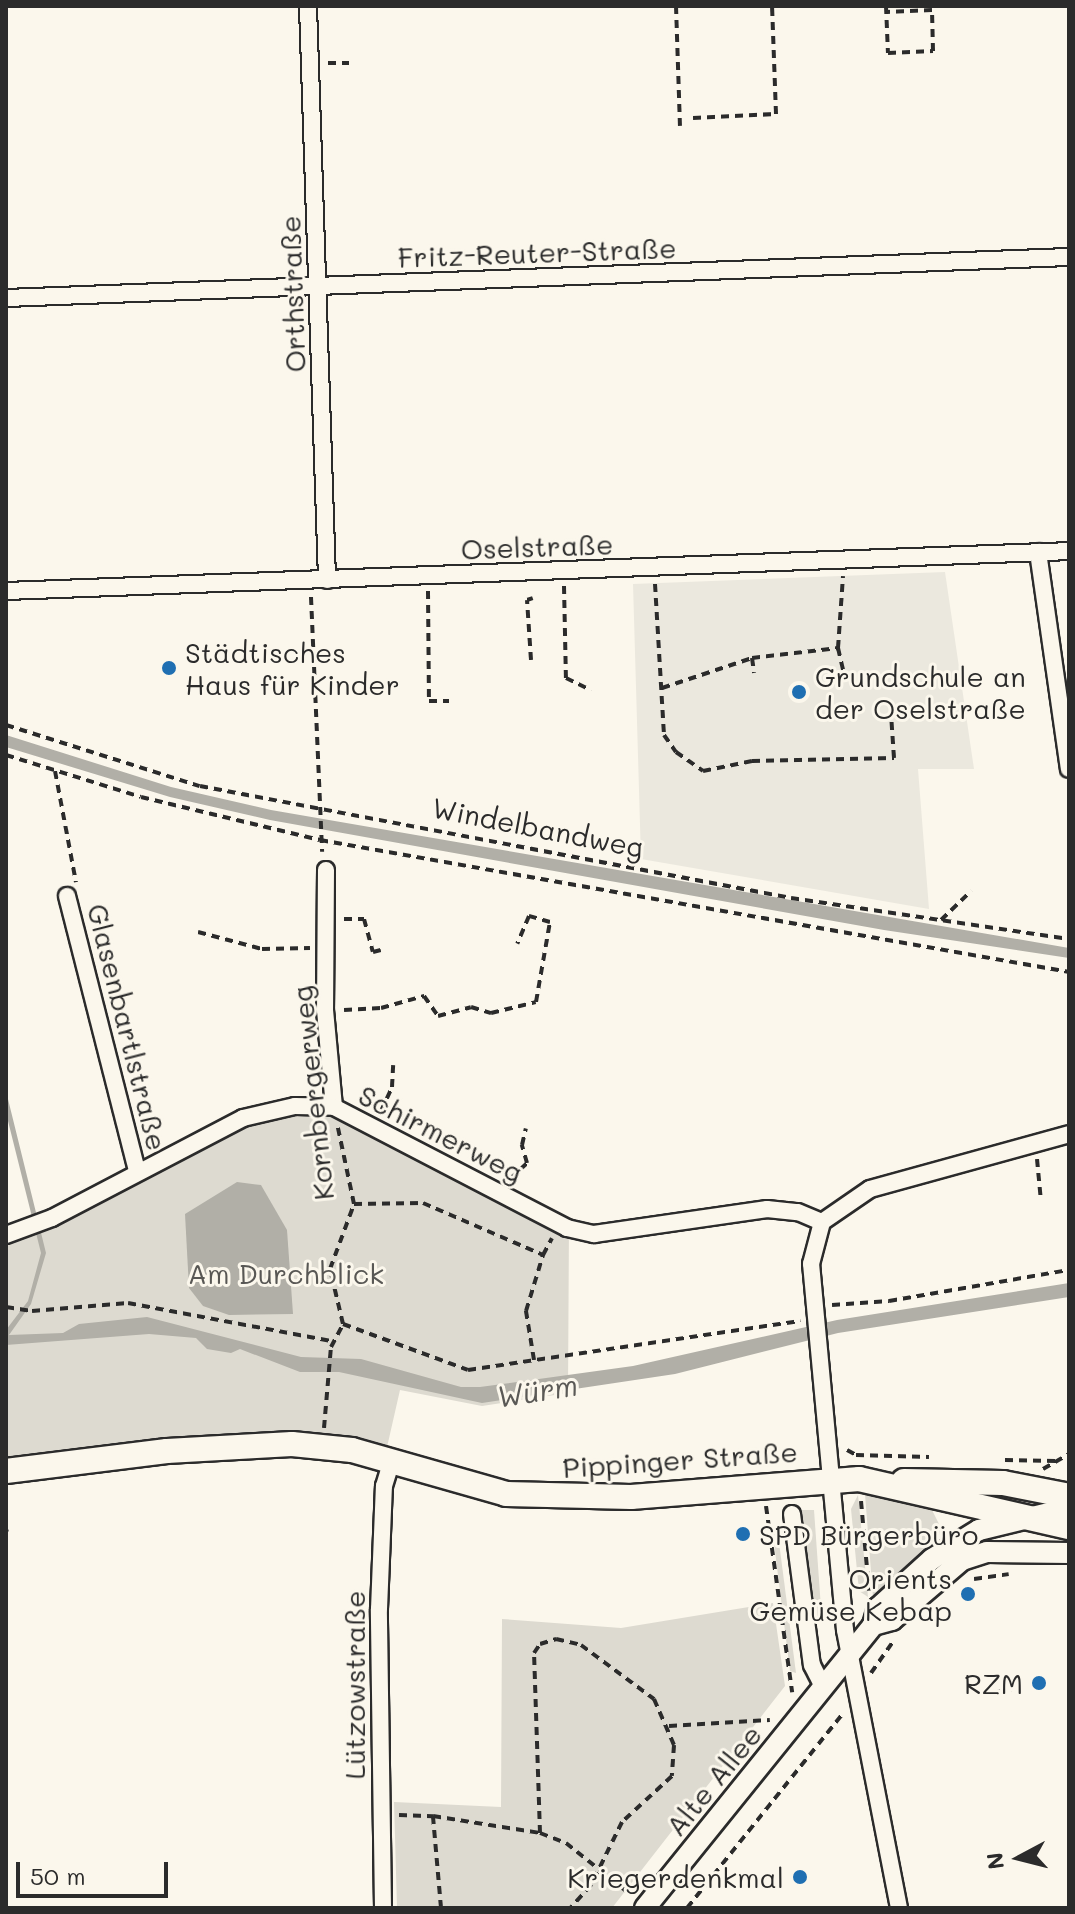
<!DOCTYPE html>
<html>
<head>
<meta charset="utf-8">
<style>
  body { margin:0 }
  #map { position:relative; width:1075px; height:1914px; overflow:hidden; background:#fbf7ec; font-family:Mali,sans-serif }
  div>[style] { position:absolute }
  .built>* { inset:0; background:#ebe8de }
  .green>* { inset:0; background:#dddad0 }
  .water>* { inset:0; background:#b1afa7 }
  .path>* { height:4px; margin-top:-2px; transform-origin:0; background:repeating-linear-gradient(90deg,#2b2b2b 0 8px,transparent 0 14px) }
  .roads { filter:drop-shadow(2px 0 #2b2b2b) drop-shadow(-2px 0 #2b2b2b) drop-shadow(0 2px #2b2b2b) drop-shadow(0 -2px #2b2b2b) }
  .minor>* { height:16px; margin:-8px; padding:0 8px; transform-origin:8px; border-radius:8px; background:#fbf7ec }
  .tertiary>* { height:20px; margin:-10px; padding:0 10px; transform-origin:10px; border-radius:10px; background:#fbf7ec }
  .secondary>* { height:24px; margin:-12px; padding:0 12px; transform-origin:12px; border-radius:12px; background:#fbf7ec }
  .dots>* { width:22px; height:22px; translate:-50% -50%; box-sizing:border-box; border:4px solid #fbf7ec; border-radius:50% }
  span { translate:-50% -50%; white-space:nowrap; text-align:center; line-height:1.15; -webkit-text-stroke:6px #fbf7ec; paint-order:stroke }
  .street-label { font-size:28px; color:#2b2b2b }
  .poi-label { font-size:28px; color:#2b2b2b }
  .left { translate:0 -50%; text-align:left }
  .right { translate:-100% -50%; text-align:right }
  .park-label { font-size:28px; color:#585754 }
  .water-label { font-size:30px; color:#5a5956; font-style:italic }
  .frame { position:absolute; inset:0; border:8px solid #2b2b2b; pointer-events:none }
  .north { position:absolute; left:979px; top:1818px; width:80px; height:80px; -webkit-text-stroke:6px #fbf7ec; paint-order:stroke; rotate:263deg; font-size:22px; font-weight:700; line-height:32px; text-align:center; color:#2b2b2b }
  .north::after { content:''; display:block; margin:auto; width:28px; height:36px; background:#2b2b2b; clip-path:polygon(50% 0,100% 100%,50% 72%,0 100%) }
  .scale { position:absolute; left:16px; top:1862px; width:152px; height:36px; box-sizing:border-box; border:4px solid #2b2b2b; border-top:0; padding-left:10px; font-size:24px; line-height:28px; white-space:nowrap; color:#2b2b2b; -webkit-text-stroke:6px #fbf7ec; paint-order:stroke }
</style>
</head>
<body>
<div id="map">
  <div class="built">
    <i style="clip-path:polygon(945px 572px,974px 769px,918px 769px,929px 909px,641px 859px,633px 584px)"></i>
  </div>
  <div class="green">
    <i style="clip-path:polygon(337px 1106px,569px 1223px,568px 1393px,482px 1406px,400px 1390px,385px 1456px,165px 1441px,6px 1458px,6px 1229px,246px 1113px)"></i>
    <i style="clip-path:polygon(865px 1494px,930px 1506px,940px 1526px,939px 1537px,873px 1597px)"></i>
    <i style="clip-path:polygon(858px 1495px,868px 1597px,859px 1591px,851px 1509px)"></i>
    <i style="clip-path:polygon(793px 1510px,814px 1510px,822px 1622px,812px 1624px)"></i>
    <i style="clip-path:polygon(772px 1527px,777px 1527px,796px 1673px,790px 1671px)"></i>
    <i style="clip-path:polygon(773px 1603px,785px 1686px,612px 1908px,397px 1908px,394px 1802px,501px 1807px,502px 1619px,621px 1628px)"></i>
  </div>
  <div class="water">
    <i style="clip-path:polygon(6px 735px,171px 787px,271px 810px,1069px 948px,1069px 958px,884px 930px,270px 820px,170px 797px,6px 747px)"></i>
    <i style="clip-path:polygon(6px 1091px,46px 1253px,31px 1304px,9px 1335px,63px 1333px,79px 1324px,147px 1317px,301px 1357px,361px 1359px,461px 1387px,480px 1387px,633px 1366px,837px 1320px,1069px 1283px,1069px 1297px,838px 1333px,675px 1374px,482px 1403px,339px 1372px,300px 1372px,240px 1349px,231px 1353px,207px 1349px,196px 1338px,149px 1334px,6px 1345px,6px 1330px,28px 1301px,41px 1253px,6px 1113px)"></i>
    <i style="clip-path:polygon(237px 1182px,261px 1185px,287px 1230px,293px 1314px,229px 1315px,203px 1306px,189px 1288px,185px 1214px)"></i>
  </div>
  <div class="path">
    <i style="left:676px;top:6px;width:120px;rotate:88.1deg"></i>
    <i style="left:886px;top:6px;width:47px;rotate:87.6deg"></i>
    <i style="left:888px;top:53px;width:45px;rotate:-2.5deg"></i>
    <i style="left:933px;top:51px;width:41px;rotate:-91.4deg"></i>
    <i style="left:932px;top:10px;width:46px;rotate:177.5deg"></i>
    <i style="left:328px;top:63px;width:21px"></i>
    <i style="left:693px;top:118px;width:83px;rotate:-2.8deg"></i>
    <i style="left:776px;top:114px;width:108px;rotate:-92.1deg"></i>
    <i style="left:655px;top:584px;width:151px;rotate:86.6deg"></i>
    <i style="left:664px;top:735px;width:21px;rotate:55deg"></i>
    <i style="left:676px;top:752px;width:33px;rotate:35deg"></i>
    <i style="left:703px;top:771px;width:50px;rotate:-11.5deg"></i>
    <i style="left:752px;top:761px;width:142px;rotate:-1.2deg"></i>
    <i style="left:894px;top:758px;width:44px;rotate:-93.9deg"></i>
    <i style="left:564px;top:586px;width:92px;rotate:88.8deg"></i>
    <i style="left:566px;top:678px;width:28px;rotate:26deg"></i>
    <i style="left:428px;top:591px;width:110px;rotate:89.5deg"></i>
    <i style="left:429px;top:701px;width:20px"></i>
    <i style="left:311px;top:597px;width:255px;rotate:87.5deg"></i>
    <i style="left:838px;top:648px;width:23px;rotate:77deg"></i>
    <i style="left:752px;top:658px;width:15px;rotate:82deg"></i>
    <i style="left:531px;top:660px;width:60px;rotate:-93.8deg"></i>
    <i style="left:527px;top:600px;width:6px;rotate:-18deg"></i>
    <i style="left:662px;top:688px;width:95px;rotate:-18.4deg"></i>
    <i style="left:752px;top:658px;width:87px;rotate:-6.6deg"></i>
    <i style="left:838px;top:648px;width:72px;rotate:-86deg"></i>
    <i style="left:6px;top:725px;width:203px;rotate:17.5deg"></i>
    <i style="left:200px;top:786px;width:602px;rotate:10.73deg"></i>
    <i style="left:791px;top:898px;width:281px;rotate:8.4deg"></i>
    <i style="left:6px;top:755px;width:141px;rotate:17.3deg"></i>
    <i style="left:141px;top:797px;width:184px;rotate:13.5deg"></i>
    <i style="left:320px;top:840px;width:761px;rotate:9.99deg"></i>
    <i style="left:55px;top:771px;width:113px;rotate:79.3deg"></i>
    <i style="left:344px;top:919px;width:20px"></i>
    <i style="left:364px;top:919px;width:34px;rotate:75deg"></i>
    <i style="left:373px;top:952px;width:8px;rotate:-14deg"></i>
    <i style="left:941px;top:920px;width:42px;rotate:-44deg"></i>
    <i style="left:198px;top:932px;width:66px;rotate:14.9deg"></i>
    <i style="left:262px;top:949px;width:48px;rotate:-1.2deg"></i>
    <i style="left:344px;top:1010px;width:37px;rotate:-3deg"></i>
    <i style="left:381px;top:1008px;width:45px;rotate:-15.6deg"></i>
    <i style="left:424px;top:996px;width:24px;rotate:55deg"></i>
    <i style="left:438px;top:1016px;width:34px;rotate:-15deg"></i>
    <i style="left:471px;top:1007px;width:21px;rotate:17deg"></i>
    <i style="left:491px;top:1013px;width:46px;rotate:-13.7deg"></i>
    <i style="left:536px;top:1002px;width:81px;rotate:-80.1deg"></i>
    <i style="left:550px;top:922px;width:22px;rotate:-164deg"></i>
    <i style="left:529px;top:916px;width:30px;rotate:113deg"></i>
    <i style="left:381px;top:1111px;width:26px;rotate:-65deg"></i>
    <i style="left:392px;top:1087px;width:22px;rotate:-87deg"></i>
    <i style="left:1037px;top:1159px;width:42px;rotate:84.6deg"></i>
    <i style="left:1068px;top:1172px;width:1px"></i>
    <i style="left:510px;top:1179px;width:23px;rotate:-43deg"></i>
    <i style="left:527px;top:1163px;width:19px;rotate:-106deg"></i>
    <i style="left:522px;top:1145px;width:17px;rotate:-77deg"></i>
    <i style="left:354px;top:1204px;width:69px;rotate:-0.8deg"></i>
    <i style="left:423px;top:1203px;width:131px;rotate:23.4deg"></i>
    <i style="left:543px;top:1255px;width:19px;rotate:-62deg"></i>
    <i style="left:832px;top:1305px;width:57px;rotate:-4deg"></i>
    <i style="left:889px;top:1301px;width:183px;rotate:-9.8deg"></i>
    <i style="left:6px;top:1307px;width:26px;rotate:9deg"></i>
    <i style="left:32px;top:1311px;width:96px;rotate:-4.8deg"></i>
    <i style="left:128px;top:1303px;width:208px;rotate:10.6deg"></i>
    <i style="left:343px;top:1324px;width:133px;rotate:20.2deg"></i>
    <i style="left:468px;top:1370px;width:336px;rotate:-8.4deg"></i>
    <i style="left:534px;top:1360px;width:50px;rotate:-99.3deg"></i>
    <i style="left:526px;top:1311px;width:59px;rotate:-73.1deg"></i>
    <i style="left:324px;top:1428px;width:81px;rotate:-85.1deg"></i>
    <i style="left:331px;top:1347px;width:26px;rotate:-62deg"></i>
    <i style="left:343px;top:1324px;width:57px;rotate:-103.3deg"></i>
    <i style="left:330px;top:1269px;width:69px;rotate:-69.7deg"></i>
    <i style="left:354px;top:1204px;width:78px;rotate:-101.9deg"></i>
    <i style="left:847px;top:1450px;width:10px;rotate:29deg"></i>
    <i style="left:856px;top:1455px;width:73px;rotate:1.6deg"></i>
    <i style="left:1005px;top:1460px;width:51px;rotate:1.1deg"></i>
    <i style="left:1043px;top:1469px;width:30px;rotate:-30deg"></i>
    <i style="left:861px;top:1501px;width:90px;rotate:84.9deg"></i>
    <i style="left:766px;top:1506px;width:188px;rotate:82deg"></i>
    <i style="left:6px;top:1529px;width:3px;rotate:72deg"></i>
    <i style="left:974px;top:1579px;width:35px;rotate:-8deg"></i>
    <i style="left:871px;top:1673px;width:39px;rotate:-55deg"></i>
    <i style="left:997px;top:1692px;width:14px;rotate:-8deg"></i>
    <i style="left:669px;top:1726px;width:101px;rotate:-3.4deg"></i>
    <i style="left:399px;top:1815px;width:34px;rotate:2deg"></i>
    <i style="left:540px;top:1833px;width:28px;rotate:21deg"></i>
    <i style="left:566px;top:1843px;width:82px;rotate:38.6deg"></i>
    <i style="left:441px;top:1908px;width:92px;rotate:-95deg"></i>
    <i style="left:433px;top:1816px;width:108px;rotate:9deg"></i>
    <i style="left:540px;top:1833px;width:180px;rotate:-91.9deg"></i>
    <i style="left:534px;top:1653px;width:11px;rotate:-56deg"></i>
    <i style="left:540px;top:1644px;width:17px;rotate:-17deg"></i>
    <i style="left:556px;top:1639px;width:26px;rotate:13deg"></i>
    <i style="left:581px;top:1645px;width:91px;rotate:36.5deg"></i>
    <i style="left:654px;top:1699px;width:50px;rotate:66.5deg"></i>
    <i style="left:674px;top:1745px;width:31px;rotate:94deg"></i>
    <i style="left:672px;top:1776px;width:68px;rotate:137.4deg"></i>
    <i style="left:622px;top:1822px;width:70px;rotate:116.2deg"></i>
    <i style="left:591px;top:1885px;width:31px;rotate:132deg"></i>
    <i style="left:687px;top:1908px;width:250px;rotate:-51.3deg"></i>
  </div>
  <div class="roads">
    <div class="minor">
      <i style="left:308px;top:6px;width:574px;rotate:88.1deg"></i>
      <i style="left:6px;top:298px;width:1064px;rotate:-2.21deg"></i>
      <i style="left:1038px;top:552px;width:219px;rotate:81.9deg"></i>
      <i style="left:6px;top:591px;width:1064px;rotate:-2.15deg"></i>
      <i style="left:326px;top:870px;width:140px;rotate:90.4deg"></i>
      <i style="left:325px;top:1010px;width:97px;rotate:84.7deg"></i>
      <i style="left:67px;top:896px;width:284px;rotate:75.7deg"></i>
      <i style="left:6px;top:1235px;width:49px;rotate:-20.3deg"></i>
      <i style="left:52px;top:1218px;width:216px;rotate:-27.6deg"></i>
      <i style="left:243px;top:1118px;width:53px;rotate:-13deg"></i>
      <i style="left:295px;top:1106px;width:39px;rotate:1deg"></i>
      <i style="left:334px;top:1107px;width:263px;rotate:27.4deg"></i>
      <i style="left:567px;top:1228px;width:28px;rotate:13deg"></i>
      <i style="left:594px;top:1234px;width:175px;rotate:-8.2deg"></i>
      <i style="left:767px;top:1209px;width:31px;rotate:6deg"></i>
      <i style="left:798px;top:1212px;width:26px;rotate:23deg"></i>
      <i style="left:792px;top:1514px;width:152px;rotate:82.5deg"></i>
      <i style="left:812px;top:1665px;width:25px;rotate:63deg"></i>
      <i style="left:383px;top:1908px;width:299px;rotate:-90.8deg"></i>
      <i style="left:379px;top:1609px;width:123px;rotate:-87.7deg"></i>
      <i style="left:384px;top:1486px;width:24px;rotate:-73deg"></i>
      <i style="left:899px;top:1908px;width:283px;rotate:-101deg"></i>
      <i style="left:845px;top:1630px;width:368px;rotate:-95.3deg"></i>
      <i style="left:811px;top:1264px;width:43px;rotate:-75.3deg"></i>
      <i style="left:822px;top:1222px;width:58px;rotate:-34.5deg"></i>
      <i style="left:870px;top:1189px;width:206px;rotate:-15.4deg"></i>
    </div>
    <div class="tertiary">
      <i style="left:873px;top:1625px;width:20px;rotate:-15deg"></i>
      <i style="left:892px;top:1620px;width:92px;rotate:-40.6deg"></i>
      <i style="left:962px;top:1560px;width:26px;rotate:-18deg"></i>
      <i style="left:987px;top:1552px;width:82px;rotate:0.7deg"></i>
      <i style="left:645px;top:1908px;width:363px;rotate:-51.1deg"></i>
      <i style="left:873px;top:1625px;width:18px;rotate:-74deg"></i>
      <i style="left:878px;top:1608px;width:73px;rotate:-42.2deg"></i>
      <i style="left:932px;top:1559px;width:55px;rotate:-31.7deg"></i>
      <i style="left:979px;top:1530px;width:93px;rotate:-13.7deg"></i>
    </div>
    <div class="secondary">
      <i style="left:6px;top:1471px;width:162px;rotate:-7.1deg"></i>
      <i style="left:167px;top:1451px;width:125px;rotate:-3.2deg"></i>
      <i style="left:292px;top:1444px;width:60px;rotate:5.7deg"></i>
      <i style="left:352px;top:1450px;width:160px;rotate:15.9deg"></i>
      <i style="left:506px;top:1494px;width:125px;rotate:1.4deg"></i>
      <i style="left:631px;top:1497px;width:229px;rotate:-4.5deg"></i>
      <i style="left:859px;top:1479px;width:215px;rotate:12.9deg"></i>
      <i style="left:904px;top:1481px;width:99px;rotate:1.2deg"></i>
      <i style="left:1003px;top:1483px;width:67px;rotate:11.1deg"></i>
    </div>
  </div>
  <div class="dots">
    <i style="left:169px;top:668px;background:#1f6fb2"></i>
    <i style="left:799px;top:692px;background:#1f6fb2"></i>
    <i style="left:743px;top:1534px;background:#1f6fb2"></i>
    <i style="left:968px;top:1594px;background:#1f6fb2"></i>
    <i style="left:1039px;top:1683px;background:#1f6fb2"></i>
    <i style="left:800px;top:1877px;background:#1f6fb2"></i>
  </div>
  <div class="street-label">
    <span style="left:537px;top:252px;rotate:-2deg">Fritz-Reuter-Straße</span>
    <span style="left:292px;top:294px;rotate:-92deg">Orthstraße</span>
    <span style="left:537px;top:546px;rotate:-2deg">Oselstraße</span>
    <span style="left:538px;top:827px;rotate:11deg">Windelbandweg</span>
    <span style="left:128px;top:1027px;rotate:76deg">Glasenbartlstraße</span>
    <span style="left:312px;top:1093px;rotate:-96deg">Kornbergerweg</span>
    <span style="left:441px;top:1133px;rotate:27deg">Schirmerweg</span>
    <span style="left:680px;top:1459px;rotate:-4deg">Pippinger Straße</span>
    <span style="left:354px;top:1685px;rotate:-90deg">Lützowstraße</span>
    <span style="left:713px;top:1780px;rotate:-51deg">Alte Allee</span>
  </div>
  <div class="poi-label">
    <span class="left" style="left:185px;top:668px">Städtisches<br>Haus für Kinder</span>
    <span class="left" style="left:815px;top:692px">Grundschule an<br>der Oselstraße</span>
    <span class="left" style="left:759px;top:1534px">SPD Bürgerbüro</span>
    <span class="right" style="left:952px;top:1594px">Orients<br>Gemüse Kebap</span>
    <span class="right" style="left:1023px;top:1683px">RZM</span>
    <span class="right" style="left:784px;top:1877px">Kriegerdenkmal</span>
  </div>
  <div class="park-label">
    <span style="left:286px;top:1273px">Am Durchblick</span>
  </div>
  <div class="water-label">
    <span style="left:537px;top:1390px;rotate:-9deg">Würm</span>
  </div>
  <div class="frame"></div>
  <div class="north">N</div>
  <div class="scale">50 m</div>
</div>
</body>
</html>
